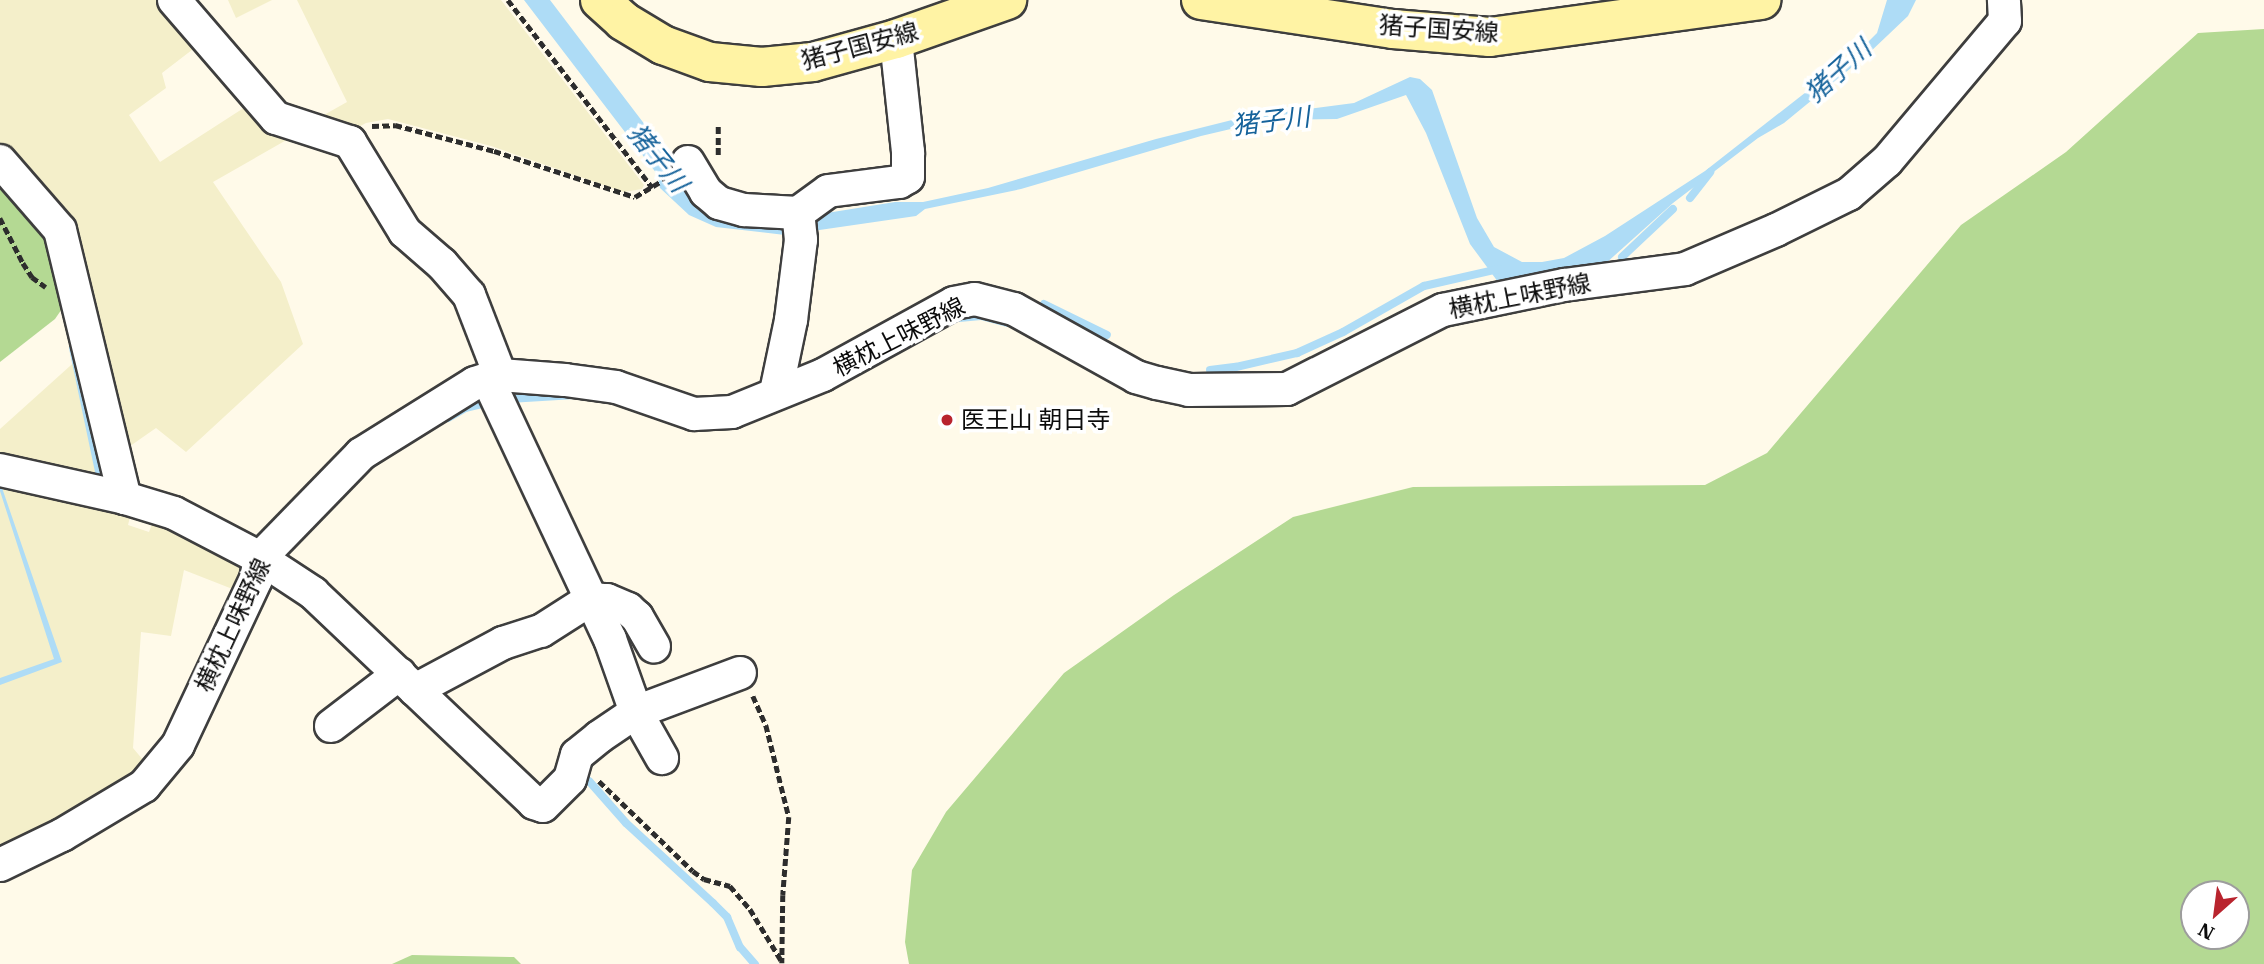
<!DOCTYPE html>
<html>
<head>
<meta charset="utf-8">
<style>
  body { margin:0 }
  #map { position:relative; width:2264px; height:964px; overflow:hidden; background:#fffae9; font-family:"IBM Plex Serif","Noto Sans JP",serif }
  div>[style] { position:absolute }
  .farmland>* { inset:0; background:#f4efca }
  .forest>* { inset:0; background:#b4d993 }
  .water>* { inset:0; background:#aedcf6 }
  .stream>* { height:8px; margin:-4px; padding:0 4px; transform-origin:4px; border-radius:4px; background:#aedcf6 }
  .path>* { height:4.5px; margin-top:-2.25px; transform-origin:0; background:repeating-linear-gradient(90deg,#2d2d2d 0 7px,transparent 0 10.5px) }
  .roads { filter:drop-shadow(2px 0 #3e3e3e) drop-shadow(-2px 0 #3e3e3e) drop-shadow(0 2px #3e3e3e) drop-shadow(0 -2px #3e3e3e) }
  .street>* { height:32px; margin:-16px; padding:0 16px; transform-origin:16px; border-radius:16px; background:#fff }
  .secondary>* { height:38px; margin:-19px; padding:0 19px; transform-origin:19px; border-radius:19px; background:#fff3a4 }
  .dots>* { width:19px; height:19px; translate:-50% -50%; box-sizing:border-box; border:4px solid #fff; border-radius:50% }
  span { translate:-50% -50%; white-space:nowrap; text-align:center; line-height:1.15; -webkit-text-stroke:7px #fff; paint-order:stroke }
  .street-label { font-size:24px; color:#0b0b0b }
  .poi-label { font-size:24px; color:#0b0b0b }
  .left { translate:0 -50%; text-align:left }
  .water-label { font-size:26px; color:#16639b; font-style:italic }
  .north { position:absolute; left:2180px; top:880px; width:70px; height:70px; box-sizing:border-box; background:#fff; border:2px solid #9d9d9d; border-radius:50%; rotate:208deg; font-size:19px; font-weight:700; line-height:28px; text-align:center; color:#0b0b0b }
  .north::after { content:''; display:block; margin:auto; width:24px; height:32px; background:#b9242e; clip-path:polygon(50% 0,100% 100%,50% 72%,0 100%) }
</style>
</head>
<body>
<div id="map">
  <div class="farmland">
    <i style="clip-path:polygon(0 0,165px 0,201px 43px,162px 73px,166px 88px,129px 115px,160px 162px,253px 102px,297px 134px,213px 182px,281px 282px,303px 344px,186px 452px,156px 428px,123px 451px,61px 218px,0 145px)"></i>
    <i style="clip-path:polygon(228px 0,272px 0,236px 18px)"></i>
    <i style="clip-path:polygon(297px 0,501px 0,644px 185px,642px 189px,624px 192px,491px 146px,388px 119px,366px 123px,351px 131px,315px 120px,347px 102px)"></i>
    <i style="clip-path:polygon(80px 357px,109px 482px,0 467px,0 429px)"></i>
    <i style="clip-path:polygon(0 473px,131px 513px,128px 525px,149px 532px,154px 519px,236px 562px,242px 573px,235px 590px,184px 570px,171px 636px,141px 632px,133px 748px,149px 767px,0 855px)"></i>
  </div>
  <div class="forest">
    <i style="clip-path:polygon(evenodd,2264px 29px,2264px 964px,909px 964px,905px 942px,912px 870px,946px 812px,1064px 673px,1174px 595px,1293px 517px,1413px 487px,1705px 485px,1767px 453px,1961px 225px,2066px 152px,2198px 33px,2264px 29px,2194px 894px,2236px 894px,2236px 936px,2194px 936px,2194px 894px)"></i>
    <i style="clip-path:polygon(0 178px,50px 237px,68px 300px,55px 319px,0 362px)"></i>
    <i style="clip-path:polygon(412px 955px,514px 957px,521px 964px,392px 964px)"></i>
  </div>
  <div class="water">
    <i style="clip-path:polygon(524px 0,550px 0,693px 188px,808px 216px,895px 202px,923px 202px,988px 188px,1156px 139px,1240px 118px,1354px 103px,1410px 77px,1420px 79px,1432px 90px,1477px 218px,1494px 247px,1522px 262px,1542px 262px,1564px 258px,1605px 236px,1705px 171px,1861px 49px,1877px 33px,1887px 0,1916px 0,1908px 16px,1868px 54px,1784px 123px,1758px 138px,1673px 203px,1595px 273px,1501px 286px,1470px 244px,1426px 133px,1406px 95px,1337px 119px,1269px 120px,1201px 136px,1021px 189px,925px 209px,916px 216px,785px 235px,716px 227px,689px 215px,660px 188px,657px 174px)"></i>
    <i style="clip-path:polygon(0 482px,62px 662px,0 685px,0 678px,54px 659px,0 491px)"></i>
  </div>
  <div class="stream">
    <i style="left:1690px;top:198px;width:33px;rotate:-52deg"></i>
    <i style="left:1622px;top:257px;width:70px;rotate:-43.3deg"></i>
    <i style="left:1044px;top:304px;width:70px;rotate:26.2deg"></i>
    <i style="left:959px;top:318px;width:22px;rotate:-5deg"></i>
    <i style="left:981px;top:316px;width:27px;rotate:15deg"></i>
    <i style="left:73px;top:348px;width:136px;rotate:78.1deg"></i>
    <i style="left:1210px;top:370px;width:26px;rotate:-7deg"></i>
    <i style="left:1236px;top:367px;width:63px;rotate:-12.9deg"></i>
    <i style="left:1297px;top:353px;width:51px;rotate:-24.5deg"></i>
    <i style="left:1343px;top:332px;width:93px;rotate:-29.6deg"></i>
    <i style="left:1424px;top:286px;width:77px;rotate:-12.8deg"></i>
    <i style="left:509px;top:399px;width:66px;rotate:-3.5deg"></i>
    <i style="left:448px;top:418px;width:20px;rotate:-30deg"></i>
    <i style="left:465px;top:408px;width:27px;rotate:-13deg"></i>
    <i style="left:589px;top:781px;width:56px;rotate:48.6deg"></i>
    <i style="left:626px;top:823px;width:118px;rotate:42.6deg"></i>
    <i style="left:713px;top:903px;width:20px;rotate:45deg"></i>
    <i style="left:727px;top:917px;width:33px;rotate:67deg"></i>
    <i style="left:740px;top:947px;width:23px;rotate:49deg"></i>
  </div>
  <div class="path">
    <i style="left:508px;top:0;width:237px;rotate:52.4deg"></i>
    <i style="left:372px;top:126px;width:23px;rotate:-2deg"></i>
    <i style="left:395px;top:125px;width:102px;rotate:14.7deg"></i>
    <i style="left:494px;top:151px;width:148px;rotate:18.1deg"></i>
    <i style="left:635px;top:197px;width:35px;rotate:-31deg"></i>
    <i style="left:718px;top:155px;width:30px;rotate:-90deg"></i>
    <i style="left:0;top:218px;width:51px;rotate:62.9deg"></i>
    <i style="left:23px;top:263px;width:17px;rotate:57deg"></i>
    <i style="left:32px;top:277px;width:17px;rotate:36deg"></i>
    <i style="left:753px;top:696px;width:32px;rotate:66deg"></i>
    <i style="left:766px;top:725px;width:95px;rotate:76deg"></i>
    <i style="left:789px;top:817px;width:78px;rotate:94.4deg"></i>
    <i style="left:783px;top:895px;width:68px;rotate:90.8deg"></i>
    <i style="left:599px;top:781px;width:130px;rotate:43.8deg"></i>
    <i style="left:693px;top:871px;width:14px;rotate:36deg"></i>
    <i style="left:704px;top:879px;width:27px;rotate:15deg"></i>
    <i style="left:730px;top:886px;width:30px;rotate:49deg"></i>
    <i style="left:750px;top:909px;width:60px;rotate:58.7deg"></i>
  </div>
  <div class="roads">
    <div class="street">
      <i style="left:174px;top:0;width:156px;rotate:49.2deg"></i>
      <i style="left:276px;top:118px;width:78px;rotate:18deg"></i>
      <i style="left:350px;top:142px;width:105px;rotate:58.6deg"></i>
      <i style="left:405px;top:232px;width:49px;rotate:40.9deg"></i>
      <i style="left:442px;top:264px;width:41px;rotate:48.9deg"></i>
      <i style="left:469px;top:295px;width:86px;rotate:68.8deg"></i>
      <i style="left:0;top:161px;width:91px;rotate:49deg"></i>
      <i style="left:60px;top:230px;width:276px;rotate:76.4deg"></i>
      <i style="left:688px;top:162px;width:35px;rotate:59deg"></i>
      <i style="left:706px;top:192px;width:17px;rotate:40deg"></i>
      <i style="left:719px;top:203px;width:26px;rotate:16deg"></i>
      <i style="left:744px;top:210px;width:54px;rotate:3.2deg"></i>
      <i style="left:798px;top:213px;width:37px;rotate:-36deg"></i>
      <i style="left:828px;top:191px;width:72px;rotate:-7.2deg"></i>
      <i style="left:899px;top:182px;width:10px;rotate:-29deg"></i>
      <i style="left:908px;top:177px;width:25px;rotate:-90deg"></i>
      <i style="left:908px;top:152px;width:114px;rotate:-96.1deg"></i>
      <i style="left:488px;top:380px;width:286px;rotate:64.8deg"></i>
      <i style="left:610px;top:639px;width:77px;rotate:70.4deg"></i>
      <i style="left:636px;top:712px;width:53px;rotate:60.5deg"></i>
      <i style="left:776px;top:392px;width:74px;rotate:-78.2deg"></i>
      <i style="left:791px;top:320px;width:81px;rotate:-82.9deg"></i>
      <i style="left:801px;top:240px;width:27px;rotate:-96deg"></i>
      <i style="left:0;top:470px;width:128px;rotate:12.6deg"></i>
      <i style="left:125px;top:498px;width:51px;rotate:17deg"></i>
      <i style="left:174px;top:513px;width:97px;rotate:27.6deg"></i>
      <i style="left:260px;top:558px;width:64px;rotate:33.4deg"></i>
      <i style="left:313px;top:593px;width:305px;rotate:43.5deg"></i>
      <i style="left:534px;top:803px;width:9px;rotate:18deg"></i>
      <i style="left:543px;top:806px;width:38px;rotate:-45deg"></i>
      <i style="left:570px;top:779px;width:25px;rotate:-74deg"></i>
      <i style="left:577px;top:755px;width:28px;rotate:-39deg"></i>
      <i style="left:599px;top:737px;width:45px;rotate:-34deg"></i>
      <i style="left:636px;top:712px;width:111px;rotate:-20.6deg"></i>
      <i style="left:415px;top:690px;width:100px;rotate:-28.1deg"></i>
      <i style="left:503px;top:643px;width:40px;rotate:-18deg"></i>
      <i style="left:541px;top:631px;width:59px;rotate:-32.6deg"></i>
      <i style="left:591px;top:599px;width:16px;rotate:4deg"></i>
      <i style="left:607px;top:600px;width:23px;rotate:23deg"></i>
      <i style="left:628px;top:609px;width:12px;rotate:42deg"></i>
      <i style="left:637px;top:617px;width:34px;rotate:60deg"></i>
      <i style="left:331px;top:726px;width:86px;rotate:-37.4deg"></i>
      <i style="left:0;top:865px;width:69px;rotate:-25.8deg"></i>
      <i style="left:62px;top:835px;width:96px;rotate:-30.9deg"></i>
      <i style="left:144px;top:786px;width:53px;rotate:-50.3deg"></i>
      <i style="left:178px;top:745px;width:183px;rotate:-64.8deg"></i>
      <i style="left:256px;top:579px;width:21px;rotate:-79deg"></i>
      <i style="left:260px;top:558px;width:145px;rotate:-45.8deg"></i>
      <i style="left:361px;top:454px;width:134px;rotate:-31.9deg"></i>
      <i style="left:475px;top:383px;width:26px;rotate:-18deg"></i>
      <i style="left:500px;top:375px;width:65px;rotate:4.4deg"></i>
      <i style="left:565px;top:380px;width:51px;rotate:7.8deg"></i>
      <i style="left:616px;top:387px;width:83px;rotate:19.1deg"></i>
      <i style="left:694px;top:414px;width:38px;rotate:-3deg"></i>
      <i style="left:732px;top:412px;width:98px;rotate:-22.1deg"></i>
      <i style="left:823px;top:375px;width:149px;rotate:-28.8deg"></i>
      <i style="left:954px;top:303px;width:21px;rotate:-11deg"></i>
      <i style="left:975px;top:299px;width:40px;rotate:14.4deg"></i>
      <i style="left:1014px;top:309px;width:140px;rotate:29.1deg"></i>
      <i style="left:1136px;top:377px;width:22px;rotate:16deg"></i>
      <i style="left:1157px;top:383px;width:33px;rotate:12deg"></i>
      <i style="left:1189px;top:390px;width:98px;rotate:-0.6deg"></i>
      <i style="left:1287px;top:389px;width:175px;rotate:-26.9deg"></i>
      <i style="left:1443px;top:310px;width:124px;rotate:-11.7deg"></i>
      <i style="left:1564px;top:285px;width:122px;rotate:-7.5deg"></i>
      <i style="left:1685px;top:269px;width:99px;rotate:-23.2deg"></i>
      <i style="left:1776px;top:230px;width:81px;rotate:-26.3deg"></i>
      <i style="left:1849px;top:194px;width:50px;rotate:-41deg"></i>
      <i style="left:1887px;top:161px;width:183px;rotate:-49.9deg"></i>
      <i style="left:2005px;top:21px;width:21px;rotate:-93deg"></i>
    </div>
    <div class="secondary">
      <i style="left:600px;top:0;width:31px;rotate:42deg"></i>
      <i style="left:623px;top:21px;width:47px;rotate:31deg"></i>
      <i style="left:663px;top:45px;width:50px;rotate:19.9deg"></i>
      <i style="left:710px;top:62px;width:52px;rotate:5.5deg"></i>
      <i style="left:762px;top:67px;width:51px;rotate:-5.6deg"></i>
      <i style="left:813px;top:62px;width:86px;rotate:-15.5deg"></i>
      <i style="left:896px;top:39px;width:118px;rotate:-19.4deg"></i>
      <i style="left:1201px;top:0;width:194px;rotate:8.6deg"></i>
      <i style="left:1393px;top:29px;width:97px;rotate:4.7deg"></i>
      <i style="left:1490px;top:37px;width:274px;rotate:-7.8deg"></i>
    </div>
  </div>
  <div class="dots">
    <i style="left:947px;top:420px;background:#b9242e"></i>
  </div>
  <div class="street-label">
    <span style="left:1439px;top:29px;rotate:4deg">猪子国安線</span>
    <span style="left:860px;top:46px;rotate:-15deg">猪子国安線</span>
    <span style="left:1520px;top:296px;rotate:-11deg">横枕上味野線</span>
    <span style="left:899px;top:337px;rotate:-27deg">横枕上味野線</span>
    <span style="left:233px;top:625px;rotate:-65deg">横枕上味野線</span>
  </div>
  <div class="poi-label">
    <span class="left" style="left:961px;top:420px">医王山 朝日寺</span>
  </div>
  <div class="water-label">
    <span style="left:1838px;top:71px;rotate:-42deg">猪子川</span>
    <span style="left:1271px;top:121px;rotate:-7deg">猪子川</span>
    <span style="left:658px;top:158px;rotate:51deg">猪子川</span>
  </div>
  <div class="north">N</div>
</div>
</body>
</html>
